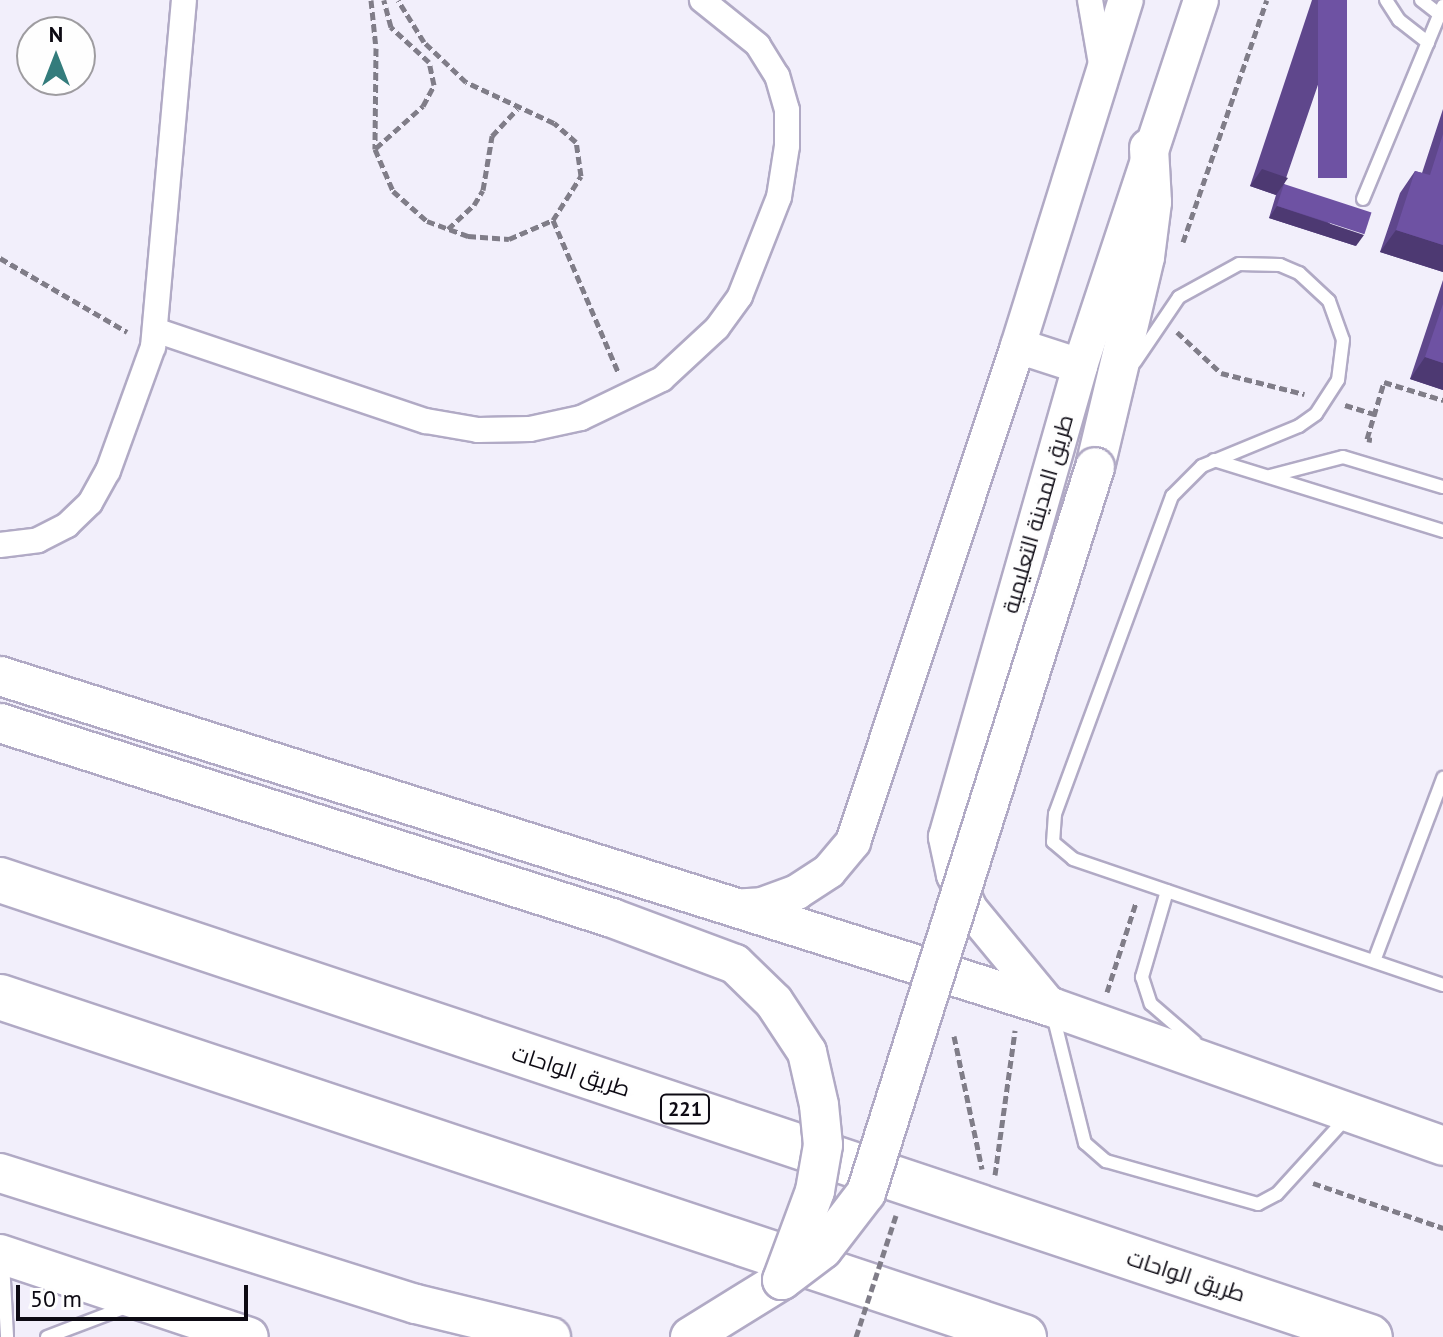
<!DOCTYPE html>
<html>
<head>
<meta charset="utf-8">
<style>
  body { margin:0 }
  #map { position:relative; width:1443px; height:1337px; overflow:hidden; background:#f2effb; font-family:"PT Sans",Cairo,sans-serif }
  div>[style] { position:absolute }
  .path>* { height:5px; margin-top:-2.5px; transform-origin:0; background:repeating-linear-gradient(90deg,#807d88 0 8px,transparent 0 12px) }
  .roads { filter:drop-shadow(2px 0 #b1aac5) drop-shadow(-2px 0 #b1aac5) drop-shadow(0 2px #b1aac5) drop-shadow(0 -2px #b1aac5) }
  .lane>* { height:12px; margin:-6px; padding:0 6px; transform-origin:6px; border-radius:6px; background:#fff }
  .street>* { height:24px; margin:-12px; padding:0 12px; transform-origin:12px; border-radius:12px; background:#fff }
  .secondary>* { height:34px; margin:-17px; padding:0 17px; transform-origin:17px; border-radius:17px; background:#fff }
  .primary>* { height:38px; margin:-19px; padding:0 19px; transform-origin:19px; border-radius:19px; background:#fff }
  .highway>* { height:44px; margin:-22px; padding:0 22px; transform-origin:22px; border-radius:22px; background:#fff }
  .path-bridge>* { height:5px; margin-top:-2.5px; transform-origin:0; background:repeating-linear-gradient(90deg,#807d88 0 8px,transparent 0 12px) }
  .bridges { filter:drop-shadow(2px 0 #b1aac5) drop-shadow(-2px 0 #b1aac5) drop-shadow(0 2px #b1aac5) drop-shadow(0 -2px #b1aac5) }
  .primary-bridge>* { height:38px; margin:-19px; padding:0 19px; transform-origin:19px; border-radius:19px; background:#fff }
  .wall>* { inset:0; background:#5f478c }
  .shaded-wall>* { inset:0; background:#4d3972 }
  .building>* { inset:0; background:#6e52a3; transform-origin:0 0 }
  span { translate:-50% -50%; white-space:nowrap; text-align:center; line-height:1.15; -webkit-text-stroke:6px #fefefe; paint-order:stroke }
  .shield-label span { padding:2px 6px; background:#fefefe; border:2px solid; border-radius:6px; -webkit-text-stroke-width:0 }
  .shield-label { font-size:20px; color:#0d0a13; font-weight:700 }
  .street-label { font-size:22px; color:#0d0a13 }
  .north { position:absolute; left:16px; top:16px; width:80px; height:80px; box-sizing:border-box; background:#fefefe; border:2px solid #9e9ca0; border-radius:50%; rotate:0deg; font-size:22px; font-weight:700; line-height:32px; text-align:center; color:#0d0a13 }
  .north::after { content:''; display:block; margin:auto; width:28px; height:36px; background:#337c7c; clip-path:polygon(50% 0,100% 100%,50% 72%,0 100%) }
  .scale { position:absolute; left:16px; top:1285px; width:232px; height:36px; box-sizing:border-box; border:4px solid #0d0a13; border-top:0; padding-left:10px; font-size:24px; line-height:28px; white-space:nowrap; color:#0d0a13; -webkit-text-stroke:6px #fefefe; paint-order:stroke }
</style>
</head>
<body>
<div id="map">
  <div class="path">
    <i style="left:371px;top:0;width:48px;rotate:84.1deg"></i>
    <i style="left:376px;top:48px;width:101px;rotate:90.6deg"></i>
    <i style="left:375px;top:149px;width:46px;rotate:66.8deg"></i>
    <i style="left:393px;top:191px;width:45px;rotate:41.4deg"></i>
    <i style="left:427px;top:221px;width:44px;rotate:20.1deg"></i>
    <i style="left:468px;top:236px;width:41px;rotate:4.2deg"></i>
    <i style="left:509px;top:239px;width:48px;rotate:-23.4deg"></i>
    <i style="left:553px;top:220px;width:52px;rotate:-57.5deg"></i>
    <i style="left:581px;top:176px;width:34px;rotate:-98deg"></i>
    <i style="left:576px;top:142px;width:29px;rotate:-139deg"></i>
    <i style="left:554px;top:123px;width:97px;rotate:-155deg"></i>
    <i style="left:466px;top:82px;width:58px;rotate:-136.4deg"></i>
    <i style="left:424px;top:42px;width:49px;rotate:-121.8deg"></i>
    <i style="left:376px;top:148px;width:63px;rotate:-41.8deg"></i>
    <i style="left:423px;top:106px;width:24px;rotate:-62deg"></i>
    <i style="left:434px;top:85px;width:24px;rotate:-102deg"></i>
    <i style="left:429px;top:62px;width:52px;rotate:-137.4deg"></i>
    <i style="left:391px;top:27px;width:28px;rotate:-105deg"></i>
    <i style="left:553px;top:220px;width:165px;rotate:66.8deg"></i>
    <i style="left:448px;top:229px;width:35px;rotate:-43deg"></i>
    <i style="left:474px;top:205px;width:17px;rotate:-59deg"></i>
    <i style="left:483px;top:190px;width:55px;rotate:-80.5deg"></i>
    <i style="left:492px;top:136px;width:37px;rotate:-47deg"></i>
    <i style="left:1183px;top:242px;width:256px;rotate:-70.9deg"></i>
    <i style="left:0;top:258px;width:147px;rotate:30.2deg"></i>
    <i style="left:1177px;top:332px;width:60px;rotate:43deg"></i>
    <i style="left:1221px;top:373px;width:86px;rotate:14.2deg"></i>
    <i style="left:1345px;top:405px;width:31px;rotate:17deg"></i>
    <i style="left:1372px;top:440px;width:5px;rotate:-169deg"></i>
    <i style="left:1367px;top:439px;width:59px;rotate:-73.4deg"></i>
    <i style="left:1384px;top:382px;width:62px;rotate:17deg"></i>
    <i style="left:1107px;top:992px;width:94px;rotate:-72deg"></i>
    <i style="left:954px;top:1036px;width:136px;rotate:78.1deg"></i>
    <i style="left:995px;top:1175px;width:146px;rotate:-82.1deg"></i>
    <i style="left:1313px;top:1183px;width:138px;rotate:19.1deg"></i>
  </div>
  <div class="roads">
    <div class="lane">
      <i style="left:1386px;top:0;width:24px;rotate:57deg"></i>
      <i style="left:1399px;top:20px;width:37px;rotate:38deg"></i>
      <i style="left:1421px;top:0;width:24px;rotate:38deg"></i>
      <i style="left:1363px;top:199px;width:209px;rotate:-67.5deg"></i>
      <i style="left:1135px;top:362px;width:78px;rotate:-55.9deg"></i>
      <i style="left:1179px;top:297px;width:68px;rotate:-28.8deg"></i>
      <i style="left:1239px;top:264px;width:41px;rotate:1.4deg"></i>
      <i style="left:1280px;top:265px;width:21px;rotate:23deg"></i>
      <i style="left:1299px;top:273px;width:41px;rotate:43deg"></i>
      <i style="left:1329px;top:301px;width:41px;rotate:70.3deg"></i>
      <i style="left:1343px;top:340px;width:40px;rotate:97.1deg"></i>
      <i style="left:1338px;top:380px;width:40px;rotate:122.9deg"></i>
      <i style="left:1316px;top:414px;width:21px;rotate:145deg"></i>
      <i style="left:1299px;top:426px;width:105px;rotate:157.6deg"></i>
      <i style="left:1202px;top:466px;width:42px;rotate:135deg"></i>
      <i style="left:1172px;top:496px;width:339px;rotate:110.2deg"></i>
      <i style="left:1055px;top:814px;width:28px;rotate:94deg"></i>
      <i style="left:1053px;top:842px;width:26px;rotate:40deg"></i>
      <i style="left:1073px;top:859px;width:391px;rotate:18.8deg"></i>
      <i style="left:1214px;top:460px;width:240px;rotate:17.2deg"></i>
      <i style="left:1270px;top:476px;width:75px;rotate:-14.6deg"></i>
      <i style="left:1343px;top:457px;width:104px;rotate:16.7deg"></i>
      <i style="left:1167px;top:891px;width:90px;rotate:106.2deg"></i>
      <i style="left:1142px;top:977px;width:28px;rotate:72deg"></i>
      <i style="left:1151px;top:1004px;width:58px;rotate:40.8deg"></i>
      <i style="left:1374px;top:961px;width:196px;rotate:-69.3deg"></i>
      <i style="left:1053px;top:1015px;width:132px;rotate:76deg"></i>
      <i style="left:1085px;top:1143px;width:28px;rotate:41deg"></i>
      <i style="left:1106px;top:1161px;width:158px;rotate:15.8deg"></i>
      <i style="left:1258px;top:1204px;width:21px;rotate:-28deg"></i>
      <i style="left:1277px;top:1194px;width:105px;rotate:-47.7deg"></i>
      <i style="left:3px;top:1262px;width:75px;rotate:86.9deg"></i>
      <i style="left:47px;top:1337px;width:85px;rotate:-20.8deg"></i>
    </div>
    <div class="street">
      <i style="left:1090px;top:0;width:65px;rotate:80.2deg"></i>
      <i style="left:158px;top:331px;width:283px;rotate:18.6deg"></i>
      <i style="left:426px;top:421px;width:53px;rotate:9.8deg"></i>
      <i style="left:478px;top:430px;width:52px;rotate:-1.1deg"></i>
      <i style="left:530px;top:429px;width:52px;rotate:-12.2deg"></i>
      <i style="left:581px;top:418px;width:90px;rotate:-25.7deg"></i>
      <i style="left:662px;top:379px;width:75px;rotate:-42.8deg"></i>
      <i style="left:717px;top:328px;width:39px;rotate:-54deg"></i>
      <i style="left:740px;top:296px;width:106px;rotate:-68.5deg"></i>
      <i style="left:779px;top:197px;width:52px;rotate:-81.1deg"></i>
      <i style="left:787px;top:146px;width:36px;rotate:-90deg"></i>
      <i style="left:787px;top:110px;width:35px;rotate:-106deg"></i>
      <i style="left:777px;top:76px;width:36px;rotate:-122deg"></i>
      <i style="left:758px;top:45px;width:72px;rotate:-141.2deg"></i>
      <i style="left:0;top:545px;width:38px;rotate:-7deg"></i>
      <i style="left:38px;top:540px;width:33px;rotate:-27deg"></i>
      <i style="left:67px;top:525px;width:32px;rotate:-44deg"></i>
      <i style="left:90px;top:503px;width:37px;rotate:-61deg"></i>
      <i style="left:108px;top:471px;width:132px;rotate:-70.1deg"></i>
      <i style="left:153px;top:347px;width:348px;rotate:-84.9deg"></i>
    </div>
    <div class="secondary">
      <i style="left:1018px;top:346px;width:65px;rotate:17.9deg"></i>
      <i style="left:729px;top:907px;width:33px;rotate:-3deg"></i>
      <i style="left:762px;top:905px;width:37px;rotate:-20deg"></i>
      <i style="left:797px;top:892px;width:38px;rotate:-33deg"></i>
      <i style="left:829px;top:871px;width:38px;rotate:-50deg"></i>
      <i style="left:853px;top:842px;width:523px;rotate:-71.6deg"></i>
      <i style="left:1018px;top:346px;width:362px;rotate:-72.7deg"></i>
      <i style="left:1051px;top:1007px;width:127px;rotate:-129.6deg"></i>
      <i style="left:970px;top:909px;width:38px;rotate:-115deg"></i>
      <i style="left:954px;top:875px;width:39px;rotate:-102deg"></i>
      <i style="left:946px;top:837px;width:490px;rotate:-74.1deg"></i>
      <i style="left:1080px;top:366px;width:385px;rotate:-71.7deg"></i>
    </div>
    <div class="primary">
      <i style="left:1095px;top:467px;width:216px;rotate:-76.6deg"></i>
      <i style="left:1145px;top:257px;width:55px;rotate:-82.7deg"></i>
      <i style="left:1152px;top:202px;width:54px;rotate:-93.2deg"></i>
      <i style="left:0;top:676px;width:1102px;rotate:17.48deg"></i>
      <i style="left:1051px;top:1007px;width:416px;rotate:19.5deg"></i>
      <i style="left:0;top:1173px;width:436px;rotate:17.5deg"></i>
      <i style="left:416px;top:1304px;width:139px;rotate:13.7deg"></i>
      <i style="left:0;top:1254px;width:262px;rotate:18.4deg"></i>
      <i style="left:690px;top:1337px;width:108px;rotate:-31.8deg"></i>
    </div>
    <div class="highway">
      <i style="left:0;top:880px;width:1444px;rotate:18.45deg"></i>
      <i style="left:0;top:997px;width:1079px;rotate:18.37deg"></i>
    </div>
  </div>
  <div class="path-bridge">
    <i style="left:856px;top:1337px;width:132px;rotate:-71.8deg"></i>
  </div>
  <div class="bridges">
    <div class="primary-bridge">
      <i style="left:0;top:723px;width:642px;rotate:17.67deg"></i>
      <i style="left:612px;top:918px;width:131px;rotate:20.5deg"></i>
      <i style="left:735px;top:964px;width:54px;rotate:44.3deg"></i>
      <i style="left:774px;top:1002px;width:60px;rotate:56.6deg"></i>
      <i style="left:807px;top:1052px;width:54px;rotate:77.2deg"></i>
      <i style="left:819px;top:1105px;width:40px;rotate:84.3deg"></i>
      <i style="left:823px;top:1145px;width:47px;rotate:99.9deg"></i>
      <i style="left:815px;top:1191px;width:95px;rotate:110.3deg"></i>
      <i style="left:782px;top:1280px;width:51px;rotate:-37.1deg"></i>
      <i style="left:823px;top:1249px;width:71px;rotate:-52.5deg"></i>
      <i style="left:866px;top:1193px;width:761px;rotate:-72.49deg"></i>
    </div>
  </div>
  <div class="wall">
    <i style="clip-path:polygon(1312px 0,1347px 0,1284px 184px,1356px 246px,1269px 218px,1276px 195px,1250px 186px)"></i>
    <i style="clip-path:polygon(1443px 109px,1443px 272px,1380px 252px,1400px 193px,1415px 171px,1422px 173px)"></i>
    <i style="clip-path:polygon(1443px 280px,1443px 390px,1410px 379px)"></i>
  </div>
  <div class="shaded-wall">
    <i style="clip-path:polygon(1262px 169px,1288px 178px,1276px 195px,1250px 186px)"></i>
    <i style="clip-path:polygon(1277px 206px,1364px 235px,1356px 246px,1269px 218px)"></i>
    <i style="clip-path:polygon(1396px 230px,1443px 245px,1443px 272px,1380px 252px)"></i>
    <i style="clip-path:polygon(1425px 357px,1443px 363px,1443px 390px,1410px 379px)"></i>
  </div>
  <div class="building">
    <i style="left:1318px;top:0;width:29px;height:178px"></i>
    <i style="clip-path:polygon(1443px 134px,1443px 245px,1396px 230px,1415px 171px,1430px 175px)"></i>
    <i style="left:1284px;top:184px;width:92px;height:23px;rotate:18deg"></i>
    <i style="clip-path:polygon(1443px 304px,1443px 363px,1425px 357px)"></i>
  </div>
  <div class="shield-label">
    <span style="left:685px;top:1109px">221</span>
  </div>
  <div class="street-label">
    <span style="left:1038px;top:514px;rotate:-74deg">طريق المدينة التعليمية</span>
    <span style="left:571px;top:1071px;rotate:18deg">طريق الواحات</span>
    <span style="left:1186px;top:1276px;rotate:18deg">طريق الواحات</span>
  </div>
  <div class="north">N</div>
  <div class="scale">50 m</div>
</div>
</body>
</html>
